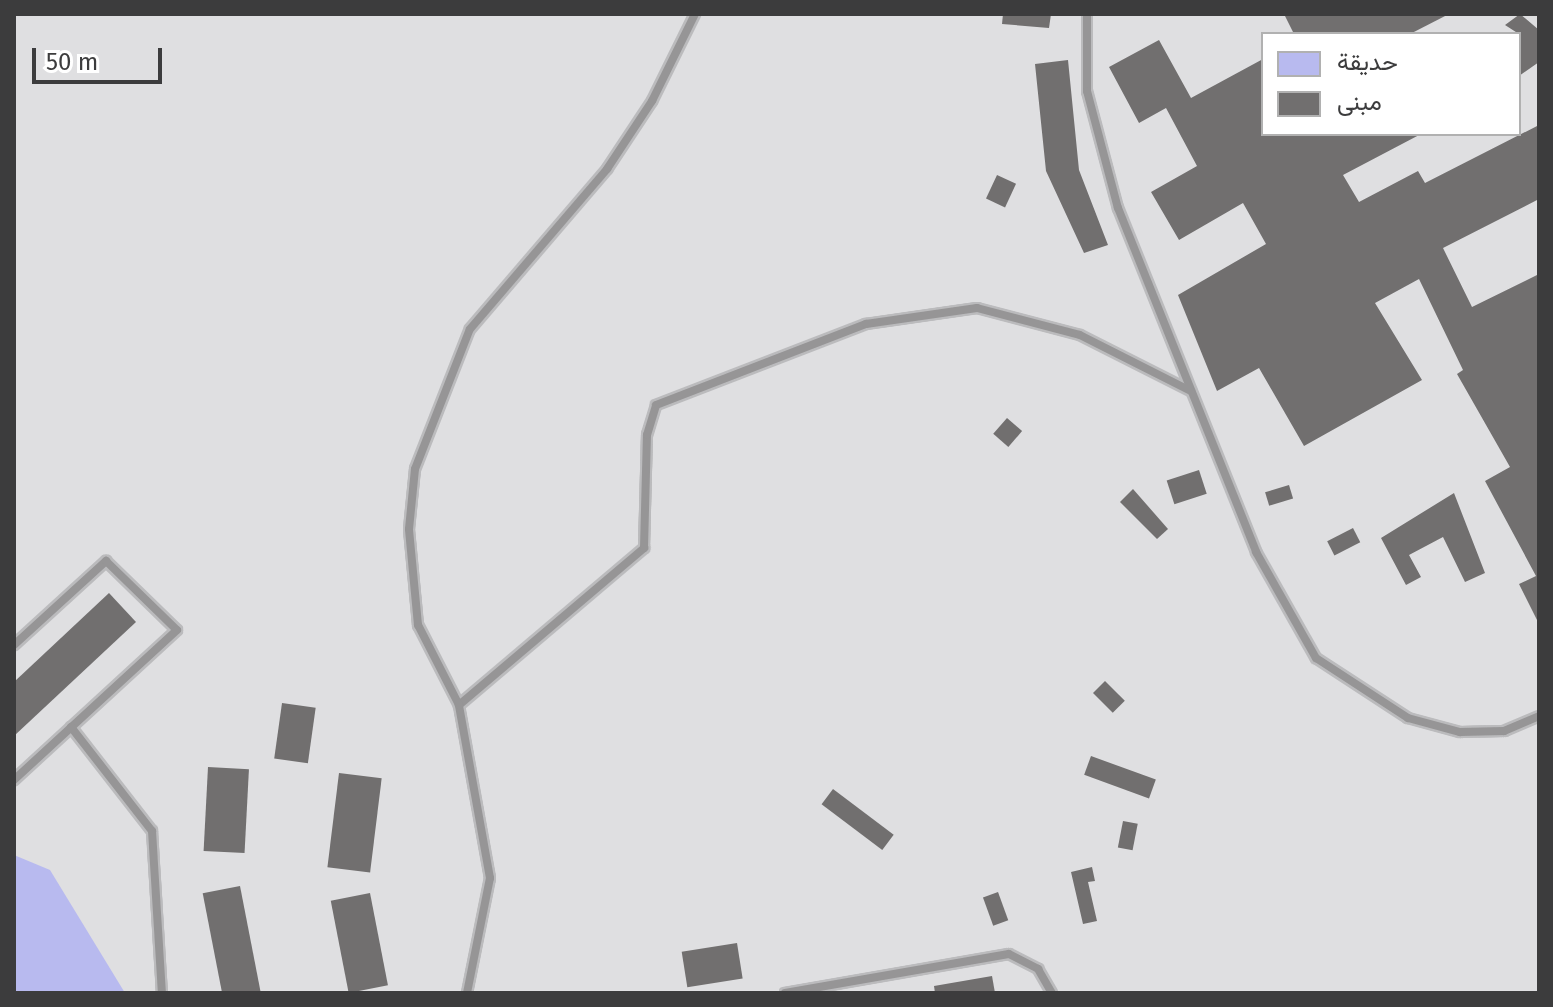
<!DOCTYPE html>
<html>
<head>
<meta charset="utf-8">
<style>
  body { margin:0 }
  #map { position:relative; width:1553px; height:1007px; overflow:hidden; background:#dfdfe1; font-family:"Fira Sans",Vazirmatn,sans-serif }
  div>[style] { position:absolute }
  .green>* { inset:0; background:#b8baef }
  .building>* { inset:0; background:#716f6f; transform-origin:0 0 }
  .roads { filter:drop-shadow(2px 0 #bbbbbd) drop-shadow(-2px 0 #bbbbbd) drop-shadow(0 2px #bbbbbd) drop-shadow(0 -2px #bbbbbd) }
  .lane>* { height:8px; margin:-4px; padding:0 4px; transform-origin:4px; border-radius:4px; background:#969596 }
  span { translate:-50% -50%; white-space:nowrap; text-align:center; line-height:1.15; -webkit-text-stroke:8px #fff; paint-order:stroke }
  .frame { position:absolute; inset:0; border:16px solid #3c3c3d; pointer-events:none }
  .legend { position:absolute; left:1261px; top:32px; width:260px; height:104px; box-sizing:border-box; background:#fff; border:2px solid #b1b1b1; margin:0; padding:10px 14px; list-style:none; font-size:24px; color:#3c3c3d }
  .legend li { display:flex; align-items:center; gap:16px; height:40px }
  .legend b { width:40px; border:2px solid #b1b1b1 }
  .scale { position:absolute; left:32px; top:48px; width:130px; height:36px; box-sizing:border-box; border:4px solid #3c3c3d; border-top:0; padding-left:10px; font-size:24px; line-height:28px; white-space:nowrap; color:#3c3c3d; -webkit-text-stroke:6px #fff; paint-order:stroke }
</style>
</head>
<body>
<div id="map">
  <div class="green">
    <i style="clip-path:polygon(14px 855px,50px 870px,125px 993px,14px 993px)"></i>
  </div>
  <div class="building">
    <i style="clip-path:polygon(1003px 14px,1051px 14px,1049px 28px,1002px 24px)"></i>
    <i style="clip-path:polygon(1284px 14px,1449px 14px,1410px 34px,1294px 34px)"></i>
    <i style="clip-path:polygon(1520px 14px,1539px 30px,1539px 62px,1519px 76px,1519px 34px,1505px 25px)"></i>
    <i style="clip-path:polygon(1159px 40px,1191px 98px,1263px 59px,1263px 134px,1421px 134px,1343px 175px,1359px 202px,1418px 171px,1425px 183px,1539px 125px,1539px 199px,1443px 248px,1472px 307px,1539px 274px,1539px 624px,1519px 584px,1536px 576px,1485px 481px,1510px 467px,1457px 374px,1463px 370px,1419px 279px,1375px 303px,1422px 380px,1304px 446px,1259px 368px,1217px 391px,1178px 295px,1266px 244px,1243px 203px,1179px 240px,1151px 192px,1197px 166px,1166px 108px,1139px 123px,1109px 67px)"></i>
    <i style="clip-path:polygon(1068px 60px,1079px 170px,1108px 245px,1084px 253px,1046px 171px,1035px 64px)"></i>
    <i style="left:997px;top:175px;width:21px;height:26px;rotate:25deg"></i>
    <i style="left:1007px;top:418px;width:20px;height:21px;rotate:41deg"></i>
    <i style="left:1199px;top:470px;width:25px;height:34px;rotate:72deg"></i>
    <i style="left:1289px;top:485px;width:14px;height:25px;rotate:73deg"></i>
    <i style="clip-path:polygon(1133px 489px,1168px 529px,1157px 539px,1120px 502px)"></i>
    <i style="clip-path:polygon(1454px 493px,1485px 573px,1465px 582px,1443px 537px,1409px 555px,1421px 577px,1406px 585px,1381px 538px)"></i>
    <i style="left:1353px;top:528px;width:16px;height:29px;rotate:63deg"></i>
    <i style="clip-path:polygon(109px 593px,136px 622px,14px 736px,14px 682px)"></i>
    <i style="left:1105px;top:681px;width:28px;height:17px;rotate:45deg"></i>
    <i style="left:282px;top:703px;width:34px;height:56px;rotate:8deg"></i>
    <i style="left:1091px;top:756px;width:69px;height:20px;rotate:20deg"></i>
    <i style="left:208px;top:767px;width:41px;height:84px;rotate:3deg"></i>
    <i style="left:339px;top:773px;width:43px;height:95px;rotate:7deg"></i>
    <i style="left:833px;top:789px;width:76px;height:19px;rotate:37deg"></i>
    <i style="left:1123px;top:821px;width:15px;height:27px;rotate:11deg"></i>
    <i style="clip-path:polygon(1092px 867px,1095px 881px,1088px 882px,1097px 921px,1083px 924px,1071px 872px)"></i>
    <i style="left:240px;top:886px;width:109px;height:38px;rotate:79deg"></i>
    <i style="left:998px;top:892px;width:30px;height:16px;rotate:70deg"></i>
    <i style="left:370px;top:893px;width:94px;height:40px;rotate:79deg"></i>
    <i style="left:737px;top:943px;width:36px;height:56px;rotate:81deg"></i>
    <i style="clip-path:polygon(992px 976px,995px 993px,935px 993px,934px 986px)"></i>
  </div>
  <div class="roads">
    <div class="lane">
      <i style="left:1087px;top:14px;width:77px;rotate:90deg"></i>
      <i style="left:1087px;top:91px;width:121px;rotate:75.2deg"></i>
      <i style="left:1118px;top:208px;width:371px;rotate:68.1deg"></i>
      <i style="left:1256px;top:552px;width:122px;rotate:60.5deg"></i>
      <i style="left:1316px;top:658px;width:110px;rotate:33.1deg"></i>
      <i style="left:1408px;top:718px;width:54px;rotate:15.1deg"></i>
      <i style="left:1460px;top:732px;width:44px;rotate:-1.3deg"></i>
      <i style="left:1504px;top:731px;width:38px;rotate:-23deg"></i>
      <i style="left:14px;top:645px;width:125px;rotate:-42.4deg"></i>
      <i style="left:106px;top:561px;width:99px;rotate:44.2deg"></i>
      <i style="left:177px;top:630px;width:222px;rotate:137.4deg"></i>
      <i style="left:459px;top:705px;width:243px;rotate:-40.3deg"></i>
      <i style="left:644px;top:548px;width:113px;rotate:-88.5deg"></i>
      <i style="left:647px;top:435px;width:31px;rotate:-73deg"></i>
      <i style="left:656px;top:405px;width:225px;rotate:-21.1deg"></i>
      <i style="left:866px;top:324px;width:112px;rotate:-8.2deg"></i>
      <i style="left:977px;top:308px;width:106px;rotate:14.7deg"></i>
      <i style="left:1080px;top:335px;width:124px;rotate:26.8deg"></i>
      <i style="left:71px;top:727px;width:132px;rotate:52.1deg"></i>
      <i style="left:152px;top:831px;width:162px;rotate:86.5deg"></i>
      <i style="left:467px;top:993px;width:117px;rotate:-78.7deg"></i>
      <i style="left:490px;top:878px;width:176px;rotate:-100.2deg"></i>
      <i style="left:459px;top:705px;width:90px;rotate:-117.1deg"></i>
      <i style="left:418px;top:625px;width:96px;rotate:-95.4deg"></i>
      <i style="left:409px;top:529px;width:60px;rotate:-84.3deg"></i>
      <i style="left:415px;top:469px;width:150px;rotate:-68.6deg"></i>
      <i style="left:470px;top:329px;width:211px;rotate:-49.4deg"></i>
      <i style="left:607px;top:169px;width:82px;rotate:-56.5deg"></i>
      <i style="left:652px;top:101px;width:97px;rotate:-63.7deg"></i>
      <i style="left:785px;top:993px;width:227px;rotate:-9.9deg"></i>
      <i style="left:1009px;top:954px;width:33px;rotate:27deg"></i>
      <i style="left:1038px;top:969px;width:28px;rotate:60deg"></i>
    </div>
  </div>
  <div class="frame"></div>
  <ul class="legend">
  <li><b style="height:22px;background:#b8baef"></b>حديقة</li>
  <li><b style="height:22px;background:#716f6f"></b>مبنى</li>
  </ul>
  <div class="scale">50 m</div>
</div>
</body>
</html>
